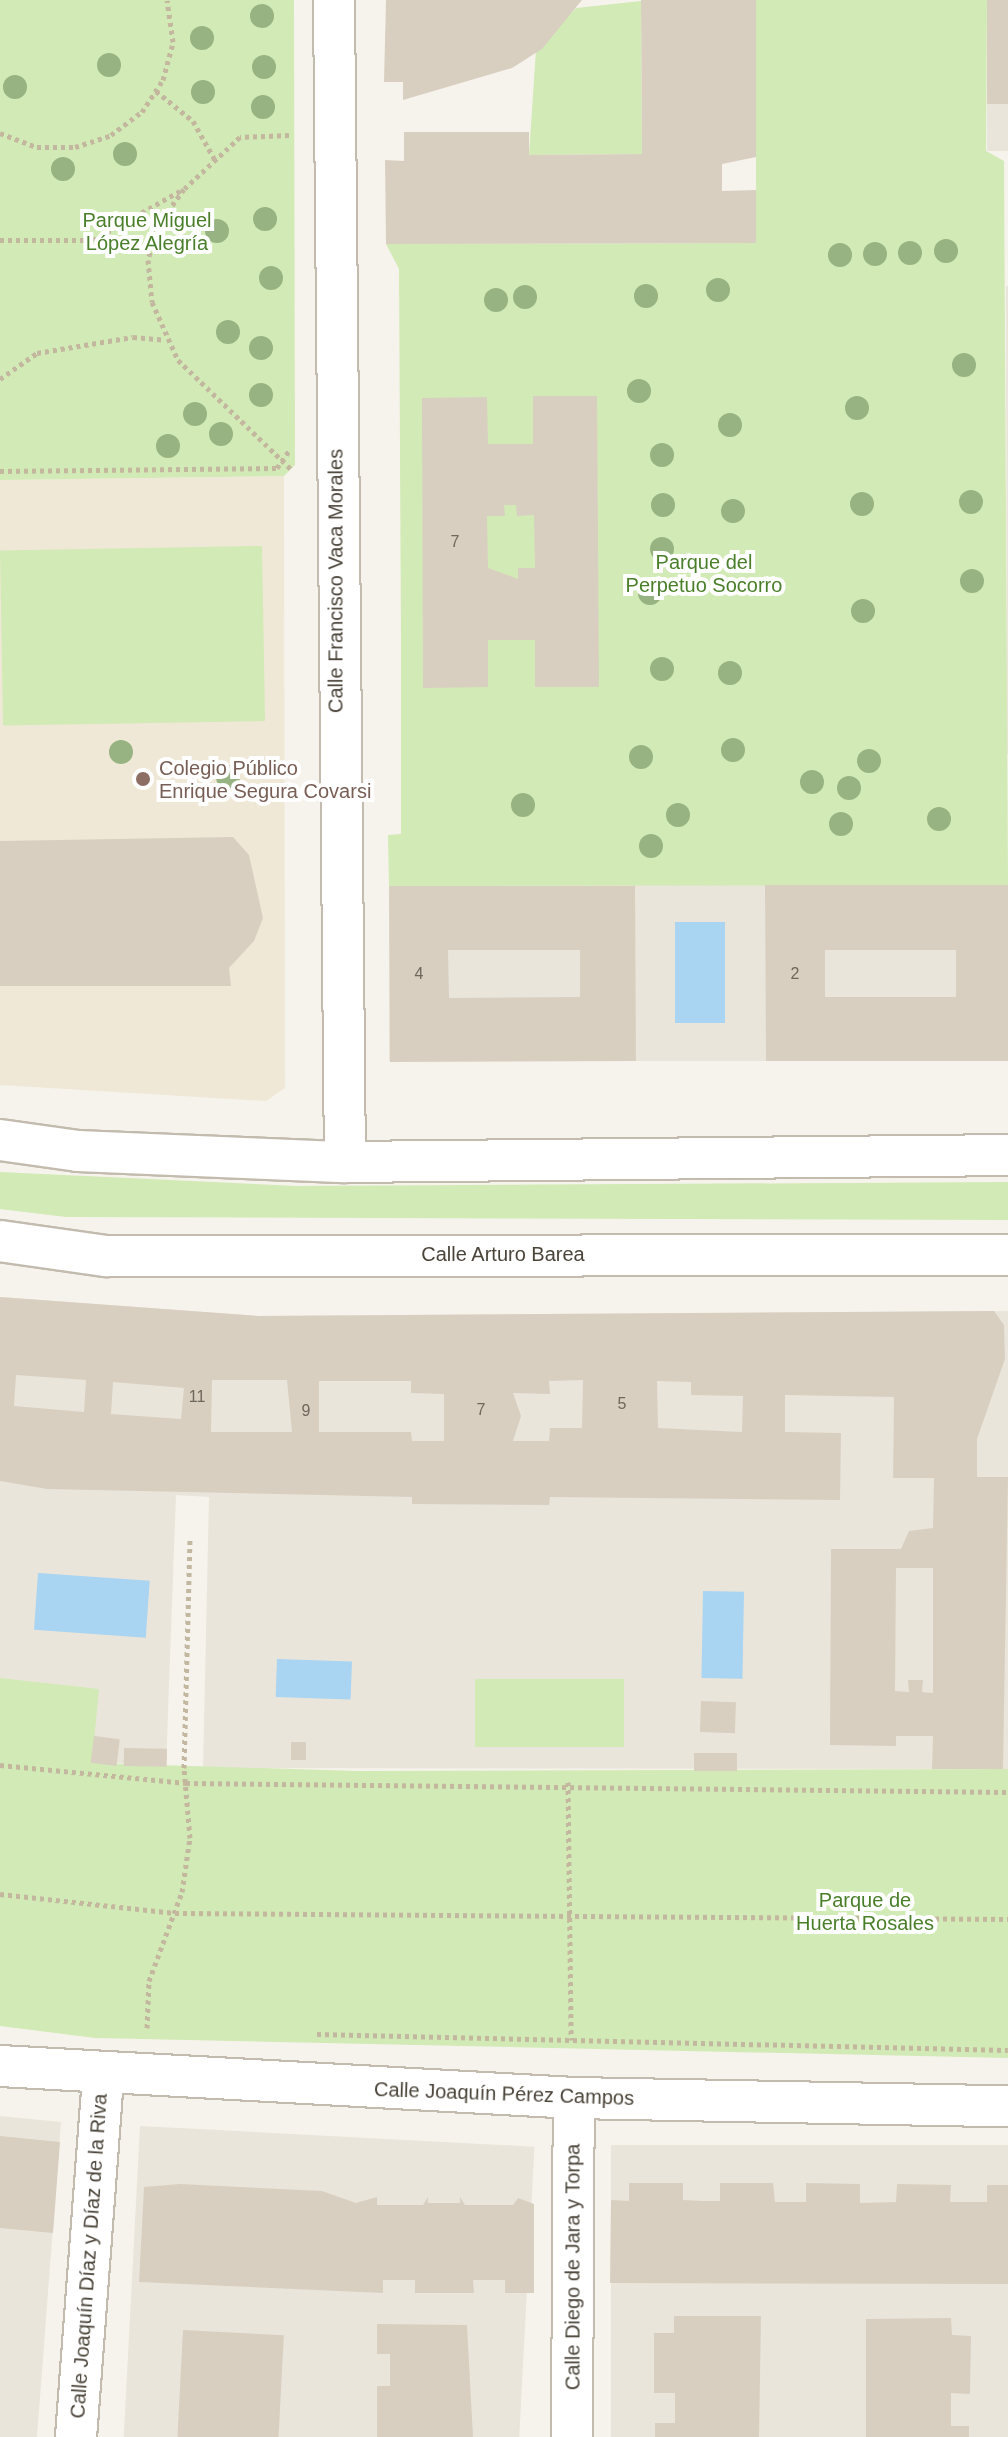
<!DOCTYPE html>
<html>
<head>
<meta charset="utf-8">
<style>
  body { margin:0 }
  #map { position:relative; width:1008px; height:2437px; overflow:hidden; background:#f6f3ec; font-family:Arial,sans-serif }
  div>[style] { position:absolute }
  .residential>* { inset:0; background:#eae5da; transform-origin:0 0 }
  .education>* { inset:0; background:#efe8d6 }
  .green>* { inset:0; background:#d2eab5; transform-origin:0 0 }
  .water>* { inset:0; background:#a9d4f2; transform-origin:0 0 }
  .building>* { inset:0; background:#d8cfc1; transform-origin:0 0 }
  .path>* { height:5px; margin-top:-2.5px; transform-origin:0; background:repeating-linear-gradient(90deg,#c4b79f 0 4px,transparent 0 8px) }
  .roads { filter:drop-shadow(2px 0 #c2bbae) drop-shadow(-2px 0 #c2bbae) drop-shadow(0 2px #c2bbae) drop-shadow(0 -2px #c2bbae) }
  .minor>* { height:40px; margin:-20px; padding:0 20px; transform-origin:20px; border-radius:20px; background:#fff }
  .trees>* { width:24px; height:24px; margin:-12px; border-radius:50%; background:#97b381 }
  .dots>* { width:22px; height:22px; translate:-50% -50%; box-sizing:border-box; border:4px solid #fff; border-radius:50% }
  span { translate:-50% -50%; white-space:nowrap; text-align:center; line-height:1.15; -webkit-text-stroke:8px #fff; paint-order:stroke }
  .number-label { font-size:16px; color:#6e675b }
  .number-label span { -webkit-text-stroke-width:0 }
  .park-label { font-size:20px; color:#4a7f2a }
  .street-label { font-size:20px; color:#4b4439 }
  .education-label { font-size:20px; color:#785e54 }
  .left { translate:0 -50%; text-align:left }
</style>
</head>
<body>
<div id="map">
  <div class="residential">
    <i style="left:987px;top:0;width:21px;height:151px"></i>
    <i style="clip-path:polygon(1006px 286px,1008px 286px,1008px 754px,1007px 754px)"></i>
    <i style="left:1008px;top:885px;width:176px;height:619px;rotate:90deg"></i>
    <i style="clip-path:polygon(0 1297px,259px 1316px,1008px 1311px,1008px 1769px,203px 1768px,209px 1497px,176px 1495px,166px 1767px,0 1753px)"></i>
    <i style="clip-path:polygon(0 2116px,61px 2122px,37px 2437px,0 2437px)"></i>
    <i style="left:140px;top:2126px;width:395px;height:312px;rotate:3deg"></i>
    <i style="left:611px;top:2145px;width:397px;height:292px"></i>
  </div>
  <div class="education">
    <i style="clip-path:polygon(284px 476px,285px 1088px,266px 1101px,0 1085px,0 480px)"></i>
  </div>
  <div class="green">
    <i style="clip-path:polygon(0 0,294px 0,295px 465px,284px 476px,0 480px)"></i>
    <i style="clip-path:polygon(756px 0,987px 0,986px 151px,1004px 161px,1008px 885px,389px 886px,388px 835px,401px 834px,401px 638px,399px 269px,386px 244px,756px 243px)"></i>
    <i style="clip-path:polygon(641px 1px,642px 154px,529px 155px,536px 50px,576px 8px)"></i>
    <i style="left:262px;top:546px;width:175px;height:262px;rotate:89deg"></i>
    <i style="clip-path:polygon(0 1172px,296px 1186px,1008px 1182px,1008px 1220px,66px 1217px,0 1209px)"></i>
    <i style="clip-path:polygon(0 1678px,99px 1689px,92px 1763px,359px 1771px,1008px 1769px,1008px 2058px,95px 2038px,0 2026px)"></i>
    <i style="left:475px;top:1679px;width:149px;height:68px"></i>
  </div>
  <div class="water">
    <i style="left:675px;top:922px;width:50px;height:101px"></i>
    <i style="left:38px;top:1573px;width:112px;height:57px;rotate:4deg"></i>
    <i style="left:703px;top:1591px;width:41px;height:87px;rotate:1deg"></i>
    <i style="left:277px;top:1659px;width:75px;height:38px;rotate:2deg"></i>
  </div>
  <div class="building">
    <i style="clip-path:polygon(386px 0,582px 0,542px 49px,512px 68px,403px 100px,403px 82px,384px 82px)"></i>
    <i style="clip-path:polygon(641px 0,756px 0,756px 157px,722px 164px,722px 191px,756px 190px,756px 243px,386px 244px,385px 160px,404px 161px,404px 132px,529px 132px,529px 155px,642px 154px)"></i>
    <i style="left:987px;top:0;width:21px;height:104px"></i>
    <i style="clip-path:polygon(evenodd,533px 396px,597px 396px,599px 687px,535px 687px,535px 640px,488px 640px,488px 687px,423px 688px,422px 398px,487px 397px,488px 444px,533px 444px,533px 396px,504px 505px,516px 505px,517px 516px,534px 515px,535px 568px,518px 568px,518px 579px,488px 568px,487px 516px,505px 516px,504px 505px)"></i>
    <i style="clip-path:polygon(233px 837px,249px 855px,263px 918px,254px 941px,229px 968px,231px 986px,0 986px,0 841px)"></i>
    <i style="clip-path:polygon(evenodd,765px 885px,1008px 885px,1008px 1061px,766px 1061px,765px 885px,825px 950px,956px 950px,956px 997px,825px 997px,825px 950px)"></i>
    <i style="clip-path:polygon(evenodd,389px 886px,635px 886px,636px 1061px,390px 1062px,389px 886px,448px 950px,580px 950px,580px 997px,449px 998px,448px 950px)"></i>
    <i style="clip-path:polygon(evenodd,0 1297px,259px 1316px,994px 1311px,1004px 1325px,1005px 1359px,977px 1439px,977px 1477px,1008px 1477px,1003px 1769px,932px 1769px,933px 1736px,896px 1736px,896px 1746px,830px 1745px,831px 1549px,901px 1549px,909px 1531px,933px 1528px,934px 1478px,893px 1478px,894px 1397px,785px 1395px,785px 1432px,841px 1433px,840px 1500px,550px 1497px,549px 1505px,412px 1504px,412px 1497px,47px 1489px,0 1481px,0 1297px,16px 1375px,86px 1380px,84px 1412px,14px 1406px,16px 1375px,0 1297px,212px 1380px,287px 1380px,292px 1432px,211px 1432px,212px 1380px,0 1297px,583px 1380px,582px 1428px,550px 1428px,549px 1441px,513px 1441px,521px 1416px,513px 1393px,550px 1394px,549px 1381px,583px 1380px,0 1297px,319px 1381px,411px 1381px,411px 1393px,444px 1394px,444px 1441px,412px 1441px,411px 1432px,319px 1432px,319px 1381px,0 1297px,657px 1381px,691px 1382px,691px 1395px,743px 1396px,742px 1432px,658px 1428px,657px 1381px,0 1297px,113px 1382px,184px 1388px,181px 1419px,111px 1414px,113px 1382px,0 1297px,896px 1568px,933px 1568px,933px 1693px,922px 1692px,923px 1680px,908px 1680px,909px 1692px,895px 1691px,896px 1568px)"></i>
    <i style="left:701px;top:1701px;width:35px;height:31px;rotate:2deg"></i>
    <i style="left:94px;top:1736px;width:26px;height:27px;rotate:7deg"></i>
    <i style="left:291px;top:1742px;width:15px;height:18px"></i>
    <i style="left:124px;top:1748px;width:43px;height:18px;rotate:1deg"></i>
    <i style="left:694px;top:1753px;width:43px;height:18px"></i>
    <i style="clip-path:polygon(0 2136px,60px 2142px,53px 2233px,0 2228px)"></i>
    <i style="clip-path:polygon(629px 2183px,683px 2183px,683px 2200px,702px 2201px,720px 2201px,720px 2183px,773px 2183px,775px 2202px,806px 2202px,806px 2183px,860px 2184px,860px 2203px,896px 2202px,897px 2184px,951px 2185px,950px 2202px,987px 2202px,987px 2185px,1008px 2185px,1008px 2284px,610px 2283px,611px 2200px,629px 2201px)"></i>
    <i style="clip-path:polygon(180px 2184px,322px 2191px,356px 2203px,377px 2197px,377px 2205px,423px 2205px,428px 2197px,428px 2203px,460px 2203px,460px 2197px,465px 2205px,513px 2205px,518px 2198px,534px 2204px,534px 2293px,505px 2293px,505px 2280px,473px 2280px,474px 2293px,415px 2293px,415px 2280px,383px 2280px,383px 2293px,139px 2282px,144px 2187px)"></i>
    <i style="clip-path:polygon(674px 2316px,761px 2316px,759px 2437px,655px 2437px,655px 2423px,675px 2423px,675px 2393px,654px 2393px,654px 2333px,674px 2333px)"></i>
    <i style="clip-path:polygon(951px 2318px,952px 2335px,971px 2336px,970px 2394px,951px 2393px,951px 2426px,969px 2426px,969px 2437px,866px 2437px,866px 2319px)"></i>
    <i style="clip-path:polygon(377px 2324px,467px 2325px,473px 2437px,377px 2437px,377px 2386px,390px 2386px,390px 2354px,377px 2354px)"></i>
    <i style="left:183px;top:2330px;width:101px;height:107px;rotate:3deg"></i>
  </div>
  <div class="path">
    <i style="left:156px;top:91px;width:48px;rotate:39deg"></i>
    <i style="left:193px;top:121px;width:45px;rotate:60.6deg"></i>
    <i style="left:0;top:133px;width:40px;rotate:21deg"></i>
    <i style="left:37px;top:147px;width:38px"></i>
    <i style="left:75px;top:147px;width:38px;rotate:-18deg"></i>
    <i style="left:111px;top:135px;width:39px;rotate:-37deg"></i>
    <i style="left:142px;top:112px;width:38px;rotate:-57deg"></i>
    <i style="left:163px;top:80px;width:39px;rotate:-75deg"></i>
    <i style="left:173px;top:42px;width:42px;rotate:-98.1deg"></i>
    <i style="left:289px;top:135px;width:49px;rotate:177.7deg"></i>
    <i style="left:240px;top:137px;width:76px;rotate:137.1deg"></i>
    <i style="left:184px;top:189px;width:41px;rotate:126deg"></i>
    <i style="left:160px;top:222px;width:40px;rotate:108deg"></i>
    <i style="left:148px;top:260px;width:42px;rotate:84.6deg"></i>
    <i style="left:152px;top:302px;width:64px;rotate:65.9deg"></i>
    <i style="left:178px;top:360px;width:157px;rotate:44deg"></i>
    <i style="left:0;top:240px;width:93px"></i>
    <i style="left:93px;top:240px;width:100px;rotate:-29.4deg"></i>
    <i style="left:0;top:379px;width:45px;rotate:-35.1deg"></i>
    <i style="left:37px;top:353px;width:97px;rotate:-9.5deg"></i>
    <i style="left:133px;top:337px;width:32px;rotate:5deg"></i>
    <i style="left:0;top:471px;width:277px;rotate:-0.6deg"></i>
    <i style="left:277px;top:468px;width:21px;rotate:-55deg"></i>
    <i style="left:0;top:1765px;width:187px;rotate:5.5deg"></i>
    <i style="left:186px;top:1783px;width:822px;rotate:0.63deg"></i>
    <i style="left:568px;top:1782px;width:258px;rotate:89.3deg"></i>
    <i style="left:0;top:1894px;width:176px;rotate:6.2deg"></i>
    <i style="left:175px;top:1913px;width:833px;rotate:0.41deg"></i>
    <i style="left:147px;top:2028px;width:47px;rotate:-87.6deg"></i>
    <i style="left:149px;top:1981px;width:95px;rotate:-69.7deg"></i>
    <i style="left:182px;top:1892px;width:55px;rotate:-81.6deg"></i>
    <i style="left:190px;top:1838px;width:70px;rotate:-94.9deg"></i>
    <i style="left:184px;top:1768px;width:231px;rotate:-88.5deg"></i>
    <i style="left:317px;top:2034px;width:691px;rotate:1.33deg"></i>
  </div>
  <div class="roads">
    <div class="minor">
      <i style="left:334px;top:0;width:1162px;rotate:89.46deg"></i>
      <i style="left:0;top:1140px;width:79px;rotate:8deg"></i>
      <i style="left:78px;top:1151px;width:267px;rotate:2.4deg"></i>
      <i style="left:345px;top:1162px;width:663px;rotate:-0.6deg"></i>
      <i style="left:0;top:1241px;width:107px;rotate:8.1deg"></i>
      <i style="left:106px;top:1256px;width:902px;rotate:-0.06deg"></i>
      <i style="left:0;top:2066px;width:575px;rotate:3.19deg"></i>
      <i style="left:574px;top:2098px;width:434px;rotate:1.1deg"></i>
      <i style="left:76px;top:2437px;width:362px;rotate:-85.7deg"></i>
      <i style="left:572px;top:2437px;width:339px;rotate:-89.7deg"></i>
    </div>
  </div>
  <div class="trees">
    <i style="left:262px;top:16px"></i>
    <i style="left:202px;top:38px"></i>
    <i style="left:109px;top:65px"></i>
    <i style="left:264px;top:67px"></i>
    <i style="left:15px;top:87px"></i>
    <i style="left:203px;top:92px"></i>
    <i style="left:263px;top:107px"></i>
    <i style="left:125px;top:154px"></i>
    <i style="left:63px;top:169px"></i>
    <i style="left:265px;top:219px"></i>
    <i style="left:217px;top:231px"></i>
    <i style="left:946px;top:251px"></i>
    <i style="left:910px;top:253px"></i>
    <i style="left:875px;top:254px"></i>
    <i style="left:840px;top:255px"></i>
    <i style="left:271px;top:278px"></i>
    <i style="left:718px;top:290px"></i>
    <i style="left:646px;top:296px"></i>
    <i style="left:525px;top:297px"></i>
    <i style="left:496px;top:300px"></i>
    <i style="left:228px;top:332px"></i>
    <i style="left:261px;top:348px"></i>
    <i style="left:964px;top:365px"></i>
    <i style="left:639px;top:391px"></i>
    <i style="left:261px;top:395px"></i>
    <i style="left:857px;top:408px"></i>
    <i style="left:195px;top:414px"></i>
    <i style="left:730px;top:425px"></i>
    <i style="left:221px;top:434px"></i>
    <i style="left:168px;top:446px"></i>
    <i style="left:662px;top:455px"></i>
    <i style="left:971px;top:502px"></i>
    <i style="left:862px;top:504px"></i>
    <i style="left:663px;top:505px"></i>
    <i style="left:733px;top:511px"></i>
    <i style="left:662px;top:549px"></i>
    <i style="left:972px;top:581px"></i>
    <i style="left:650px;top:593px"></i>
    <i style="left:863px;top:611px"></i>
    <i style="left:662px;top:669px"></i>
    <i style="left:730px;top:673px"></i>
    <i style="left:733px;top:750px"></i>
    <i style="left:121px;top:752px"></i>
    <i style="left:641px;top:757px"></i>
    <i style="left:869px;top:761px"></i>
    <i style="left:228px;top:777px"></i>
    <i style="left:812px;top:782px"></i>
    <i style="left:849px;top:788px"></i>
    <i style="left:523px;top:805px"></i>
    <i style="left:678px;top:815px"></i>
    <i style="left:939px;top:819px"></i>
    <i style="left:841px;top:824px"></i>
    <i style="left:651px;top:846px"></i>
  </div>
  <div class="dots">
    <i style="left:143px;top:779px;background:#8d6e63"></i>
  </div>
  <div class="number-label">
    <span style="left:455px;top:542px">7</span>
    <span style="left:419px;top:974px">4</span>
    <span style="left:795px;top:974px">2</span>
    <span style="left:197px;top:1397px">11</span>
    <span style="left:622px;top:1404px">5</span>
    <span style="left:481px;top:1410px">7</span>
    <span style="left:306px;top:1411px">9</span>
  </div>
  <div class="park-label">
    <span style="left:147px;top:232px">Parque Miguel<br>López Alegría</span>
    <span style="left:704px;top:574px">Parque del<br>Perpetuo Socorro</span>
    <span style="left:865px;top:1912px">Parque de<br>Huerta Rosales</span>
  </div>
  <div class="street-label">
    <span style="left:336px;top:581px;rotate:-90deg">Calle Francisco Vaca Morales</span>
    <span style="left:503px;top:1254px">Calle Arturo Barea</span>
    <span style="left:504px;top:2094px;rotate:2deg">Calle Joaquín Pérez Campos</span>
    <span style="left:89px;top:2256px;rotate:-86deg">Calle Joaquín Díaz y Díaz de la Riva</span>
    <span style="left:573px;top:2267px;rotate:-90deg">Calle Diego de Jara y Torpa</span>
  </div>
  <div class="education-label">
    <span class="left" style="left:159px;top:780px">Colegio Público<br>Enrique Segura Covarsi</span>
  </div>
</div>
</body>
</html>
